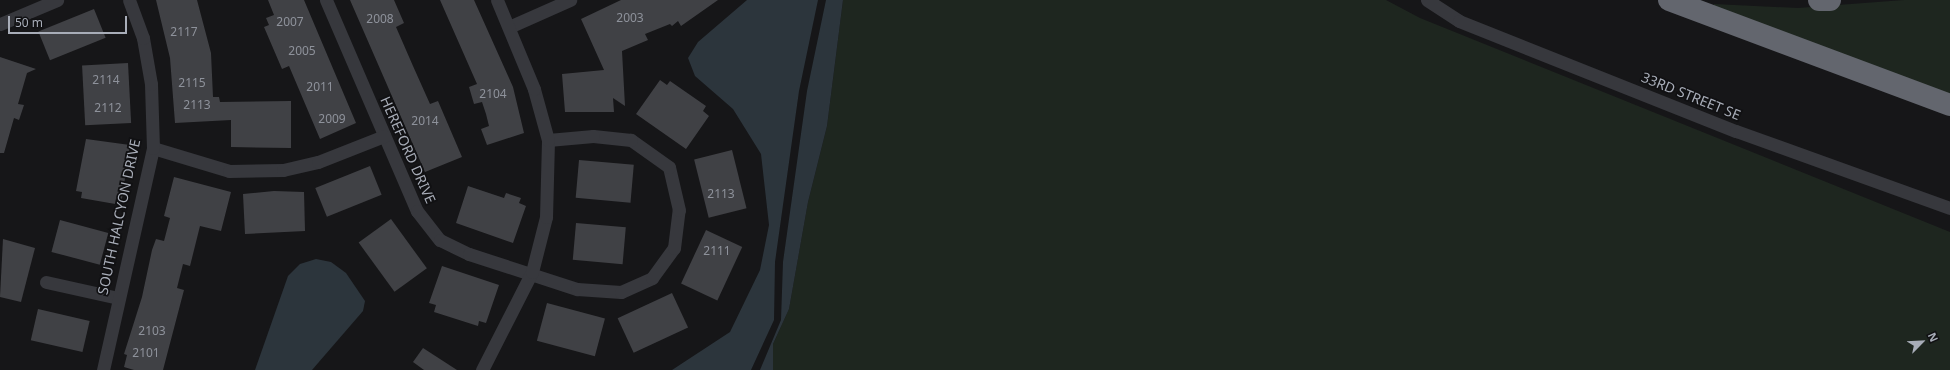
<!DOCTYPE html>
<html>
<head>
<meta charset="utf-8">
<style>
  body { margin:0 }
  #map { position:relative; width:1950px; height:370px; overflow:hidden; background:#161618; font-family:"Noto Sans",sans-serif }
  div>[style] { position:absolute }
  .green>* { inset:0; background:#1e261f }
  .water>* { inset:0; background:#2c353c }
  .building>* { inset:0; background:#404145; transform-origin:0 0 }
  .street>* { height:13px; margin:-6.5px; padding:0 6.5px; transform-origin:6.5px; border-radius:6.5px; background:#37383d }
  .highway>* { height:22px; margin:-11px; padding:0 11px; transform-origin:11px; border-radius:11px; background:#63666e }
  span { translate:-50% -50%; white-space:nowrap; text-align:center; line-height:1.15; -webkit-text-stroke:3.5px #111113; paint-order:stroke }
  .number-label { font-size:12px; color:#8e929b }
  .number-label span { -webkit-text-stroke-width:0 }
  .street-label { font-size:14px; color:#a8adb8 }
  .north { position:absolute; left:1902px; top:322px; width:40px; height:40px; -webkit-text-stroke:3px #111113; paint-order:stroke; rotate:66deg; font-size:11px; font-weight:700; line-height:16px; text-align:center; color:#a8adb8 }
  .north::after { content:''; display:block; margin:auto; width:14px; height:18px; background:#a8adb8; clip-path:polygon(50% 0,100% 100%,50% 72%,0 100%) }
  .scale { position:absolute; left:8px; top:16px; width:119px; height:18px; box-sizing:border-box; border:2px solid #a8adb8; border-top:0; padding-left:5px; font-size:12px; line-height:14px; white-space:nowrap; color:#a8adb8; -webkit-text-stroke:3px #111113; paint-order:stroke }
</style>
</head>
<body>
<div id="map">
  <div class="green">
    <i style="clip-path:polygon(843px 0,1386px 0,1420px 18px,1950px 232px,1950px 370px,773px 370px,773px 344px,789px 309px,808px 202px,827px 126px)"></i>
    <i style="clip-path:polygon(1904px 0,1950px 0,1950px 96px,1712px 9px,1714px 4px,1798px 8px)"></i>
  </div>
  <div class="water">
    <i style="clip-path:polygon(747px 0,818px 0,799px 91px,775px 262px,774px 320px,751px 370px,672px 370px,730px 332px,760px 270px,769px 225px,761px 154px,733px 109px,695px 76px,688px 58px,698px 42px)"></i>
    <i style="clip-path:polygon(826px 0,843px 0,827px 126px,808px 202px,789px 309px,773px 344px,773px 370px,760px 370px,781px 320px,783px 262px,807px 91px)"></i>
    <i style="clip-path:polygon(316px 259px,331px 262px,346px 273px,365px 301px,363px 311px,312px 370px,255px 370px,288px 276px,300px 264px)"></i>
  </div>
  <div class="building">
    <i style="clip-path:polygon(156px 0,197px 0,211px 53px,213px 97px,219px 97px,220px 102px,291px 101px,291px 148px,231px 147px,231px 120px,175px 123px,170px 58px)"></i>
    <i style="clip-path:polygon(268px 0,304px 0,356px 123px,320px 139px,289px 66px,282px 69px,264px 27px,269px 25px,266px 18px,274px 15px)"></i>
    <i style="clip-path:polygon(350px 0,394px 0,404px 23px,396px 27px,413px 66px,430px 104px,438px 101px,462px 157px,425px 172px)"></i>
    <i style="clip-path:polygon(440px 0,474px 0,513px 87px,524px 133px,487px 145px,481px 129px,489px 126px,486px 114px,482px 102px,474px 104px,469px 87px,477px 84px)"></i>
    <i style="clip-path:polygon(621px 0,718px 0,681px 26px,678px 21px,672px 26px,670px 24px,645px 34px,648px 40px,622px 51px,625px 106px,613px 98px,614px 112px,565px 112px,562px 74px,604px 70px,581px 19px)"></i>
    <i style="left:94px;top:9px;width:31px;height:60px;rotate:68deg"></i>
    <i style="clip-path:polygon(0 57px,36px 69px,27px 73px,18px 104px,24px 105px,19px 120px,14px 118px,4px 153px,0 153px)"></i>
    <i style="left:128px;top:63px;width:60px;height:46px;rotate:87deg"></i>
    <i style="clip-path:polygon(660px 80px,667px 85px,670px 81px,706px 106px,703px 111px,709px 116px,686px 149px,636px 114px)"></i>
    <i style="clip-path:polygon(86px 139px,130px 145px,121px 205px,81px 198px,82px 192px,76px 191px)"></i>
    <i style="left:732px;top:150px;width:60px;height:39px;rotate:76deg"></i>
    <i style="left:579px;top:160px;width:55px;height:38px;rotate:5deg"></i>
    <i style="left:370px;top:166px;width:31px;height:59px;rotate:68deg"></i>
    <i style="clip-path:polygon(174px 177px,231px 192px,221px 231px,200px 226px,190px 266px,183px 264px,177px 288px,184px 290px,163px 370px,134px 370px,124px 367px,127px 355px,124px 354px,142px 297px,152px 250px,156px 239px,164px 241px,170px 218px,164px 216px)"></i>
    <i style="clip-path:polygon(468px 186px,504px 198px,506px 193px,521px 198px,519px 203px,526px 206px,513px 243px,456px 223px)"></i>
    <i style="clip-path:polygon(274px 191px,304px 192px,305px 231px,245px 234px,243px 194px)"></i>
    <i style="left:391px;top:219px;width:61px;height:40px;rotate:54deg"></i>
    <i style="left:60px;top:220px;width:50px;height:33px;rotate:15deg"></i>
    <i style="left:576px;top:223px;width:50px;height:37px;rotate:5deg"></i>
    <i style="left:706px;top:230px;width:40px;height:59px;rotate:25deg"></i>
    <i style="clip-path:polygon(3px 239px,35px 248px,21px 302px,0 297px)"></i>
    <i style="clip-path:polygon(442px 266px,499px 285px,486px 323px,479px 321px,478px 326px,434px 312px,436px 305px,429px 303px)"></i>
    <i style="left:672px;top:293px;width:38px;height:60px;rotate:65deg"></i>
    <i style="left:547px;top:303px;width:60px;height:39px;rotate:15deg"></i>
    <i style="left:38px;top:309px;width:53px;height:32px;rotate:13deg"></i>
    <i style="clip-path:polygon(423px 348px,457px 370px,424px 370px,413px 362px)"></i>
  </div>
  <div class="street">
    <i style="left:326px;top:0;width:230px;rotate:66.7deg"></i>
    <i style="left:417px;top:211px;width:37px;rotate:52deg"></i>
    <i style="left:440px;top:240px;width:32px;rotate:26deg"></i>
    <i style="left:469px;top:254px;width:114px;rotate:18deg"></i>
    <i style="left:577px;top:289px;width:44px;rotate:3.9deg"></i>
    <i style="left:621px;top:292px;width:34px;rotate:-24deg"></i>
    <i style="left:652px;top:278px;width:37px;rotate:-54deg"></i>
    <i style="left:674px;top:248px;width:38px;rotate:-83deg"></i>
    <i style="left:679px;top:210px;width:44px;rotate:-103.1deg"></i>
    <i style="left:669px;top:167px;width:47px;rotate:-144.6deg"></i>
    <i style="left:631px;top:140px;width:38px;rotate:-174deg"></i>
    <i style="left:593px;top:136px;width:45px;rotate:174.9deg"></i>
    <i style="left:1427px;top:0;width:38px;rotate:33deg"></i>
    <i style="left:1459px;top:21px;width:298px;rotate:21.7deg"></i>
    <i style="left:1736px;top:131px;width:227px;rotate:19.8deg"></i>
    <i style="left:0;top:24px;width:62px;rotate:-22.8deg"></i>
    <i style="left:509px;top:27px;width:67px;rotate:-23.9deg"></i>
    <i style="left:153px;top:148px;width:79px;rotate:16.8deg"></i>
    <i style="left:229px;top:171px;width:54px;rotate:-1.1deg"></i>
    <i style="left:283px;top:170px;width:36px;rotate:-13deg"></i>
    <i style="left:318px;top:162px;width:71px;rotate:-21.5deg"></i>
    <i style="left:46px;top:282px;width:74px;rotate:12.5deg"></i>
    <i style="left:103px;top:370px;width:228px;rotate:-77.3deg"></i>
    <i style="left:153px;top:148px;width:64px;rotate:-91.8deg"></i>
    <i style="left:151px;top:84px;width:47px;rotate:-99.9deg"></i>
    <i style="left:143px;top:38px;width:40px;rotate:-110.2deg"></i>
    <i style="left:482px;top:370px;width:110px;rotate:-63deg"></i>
    <i style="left:532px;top:272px;width:57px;rotate:-75.7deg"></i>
    <i style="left:546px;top:217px;width:77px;rotate:-88.5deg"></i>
    <i style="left:548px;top:140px;width:53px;rotate:-105.4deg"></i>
    <i style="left:534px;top:89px;width:96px;rotate:-112.6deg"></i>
  </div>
  <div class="highway">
    <i style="left:1669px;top:0;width:300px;rotate:20.5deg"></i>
    <i style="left:1819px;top:0;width:11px"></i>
  </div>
  <div class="number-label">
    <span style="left:630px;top:18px">2003</span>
    <span style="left:380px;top:19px">2008</span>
    <span style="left:290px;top:22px">2007</span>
    <span style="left:184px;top:32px">2117</span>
    <span style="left:302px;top:51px">2005</span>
    <span style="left:106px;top:80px">2114</span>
    <span style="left:192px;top:83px">2115</span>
    <span style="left:320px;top:87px">2011</span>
    <span style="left:493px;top:94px">2104</span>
    <span style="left:197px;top:105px">2113</span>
    <span style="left:108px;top:108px">2112</span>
    <span style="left:332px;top:119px">2009</span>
    <span style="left:425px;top:121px">2014</span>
    <span style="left:721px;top:194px">2113</span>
    <span style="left:717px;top:251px">2111</span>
    <span style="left:152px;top:331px">2103</span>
    <span style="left:146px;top:353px">2101</span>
  </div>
  <div class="street-label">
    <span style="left:1691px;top:96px;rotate:22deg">33RD STREET SE</span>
    <span style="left:408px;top:150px;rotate:66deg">HEREFORD DRIVE</span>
    <span style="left:119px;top:217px;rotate:-78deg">SOUTH HALCYON DRIVE</span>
  </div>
  <div class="north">N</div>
  <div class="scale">50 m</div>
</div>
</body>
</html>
